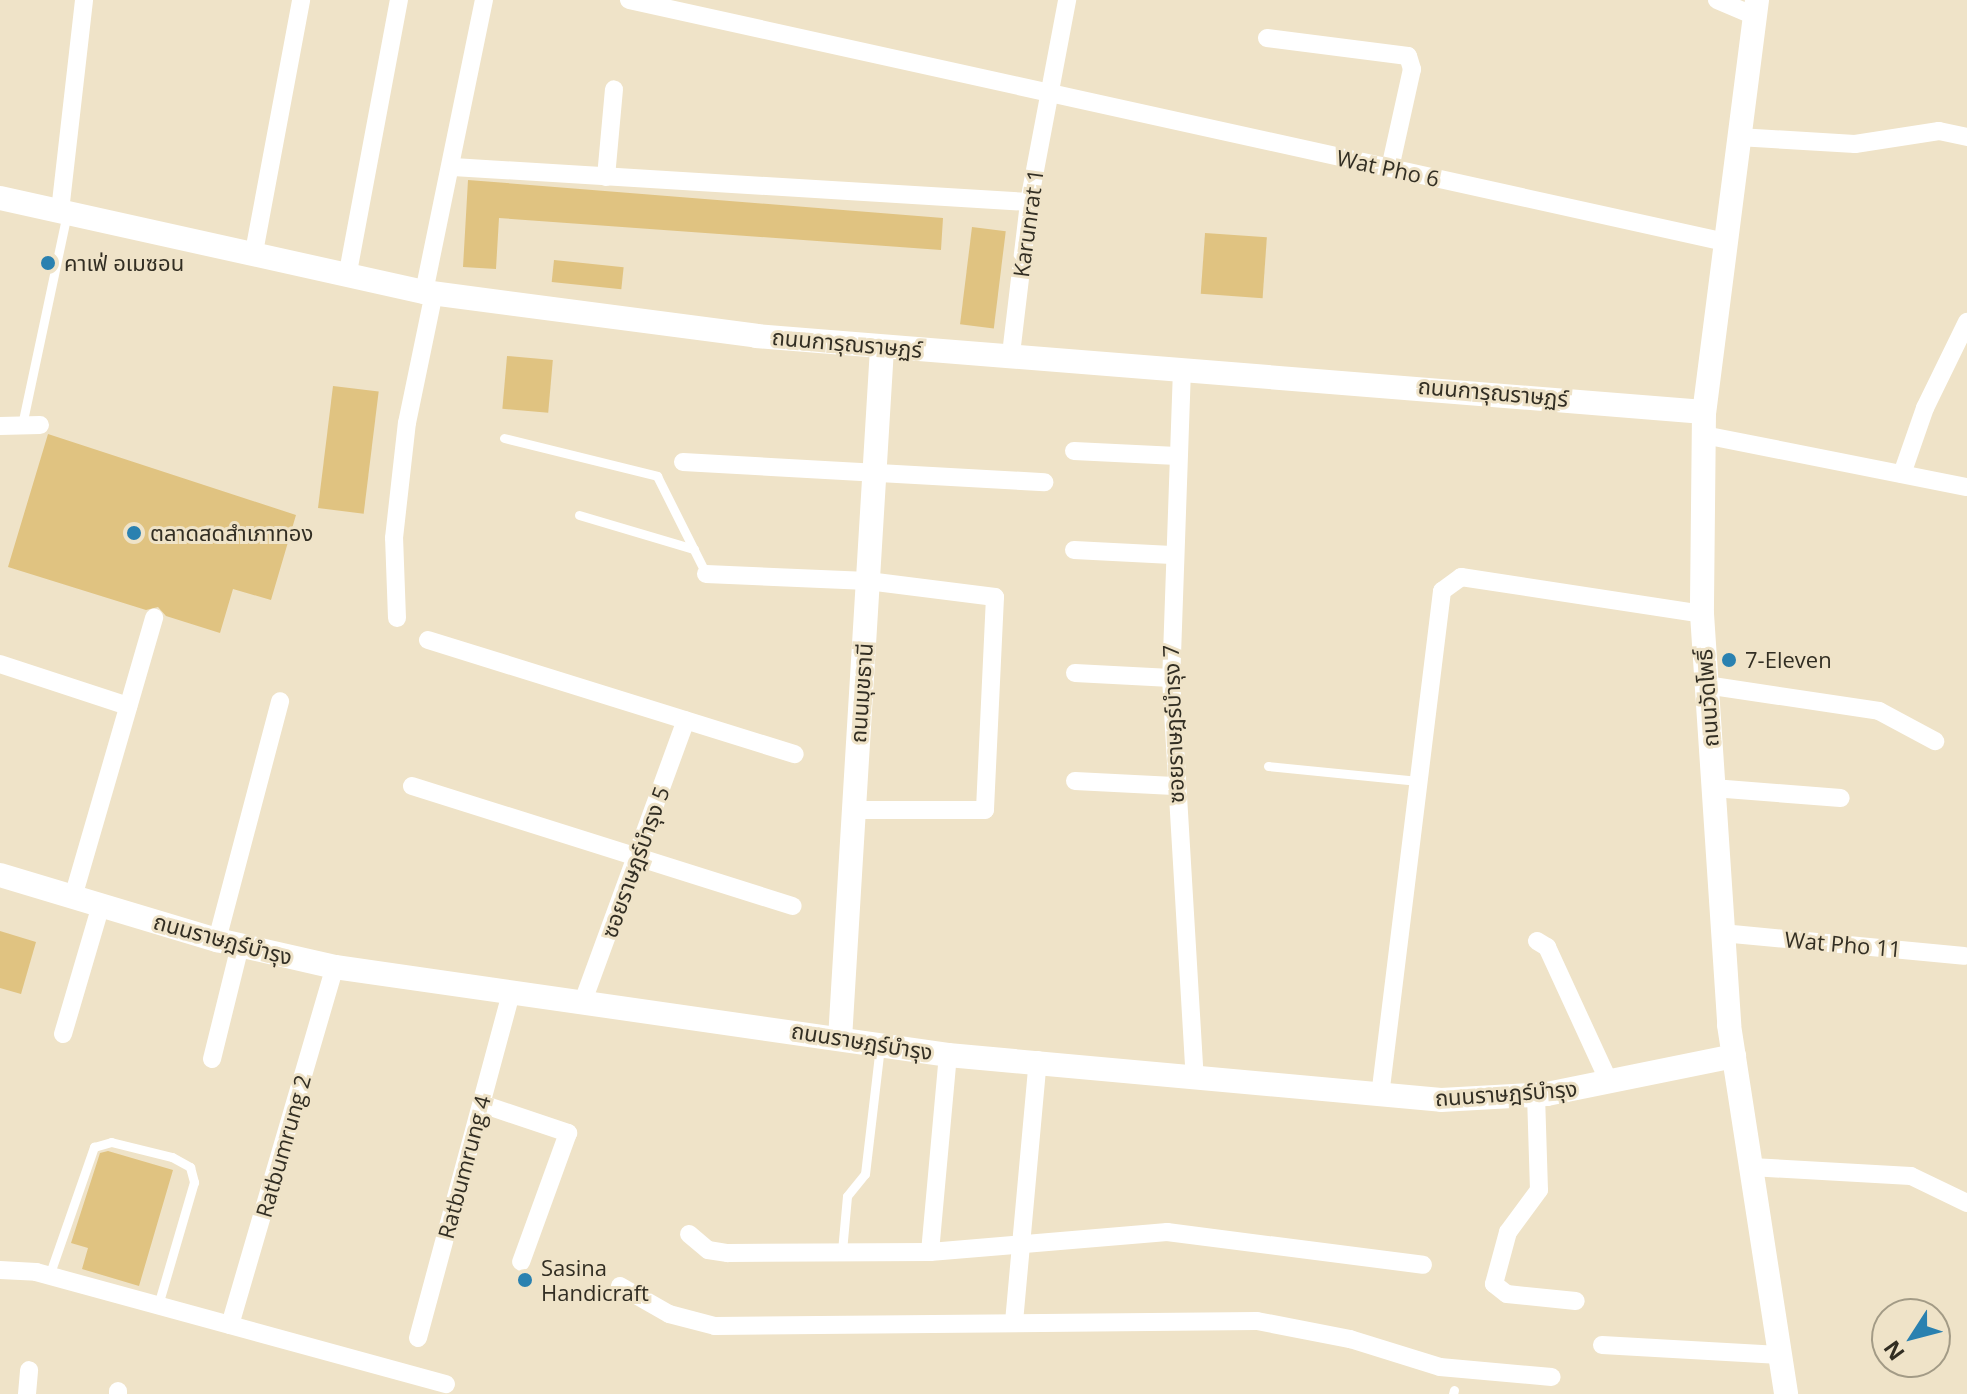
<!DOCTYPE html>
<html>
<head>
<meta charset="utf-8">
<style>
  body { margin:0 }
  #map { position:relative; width:1967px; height:1394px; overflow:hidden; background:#efe3c8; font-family:"Open Sans","Noto Sans Thai",sans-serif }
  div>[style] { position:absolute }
  .building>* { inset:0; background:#e0c381; transform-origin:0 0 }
  .service>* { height:9px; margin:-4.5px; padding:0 4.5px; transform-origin:4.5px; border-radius:4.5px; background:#fff }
  .minor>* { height:18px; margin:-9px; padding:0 9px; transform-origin:9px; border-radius:9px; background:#fff }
  .tertiary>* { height:24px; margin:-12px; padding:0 12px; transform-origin:12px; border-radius:12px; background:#fff }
  .dots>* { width:22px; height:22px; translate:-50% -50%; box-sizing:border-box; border:4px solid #efe3c8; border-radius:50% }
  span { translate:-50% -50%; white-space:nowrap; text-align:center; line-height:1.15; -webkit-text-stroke:6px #efe3c8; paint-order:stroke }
  .street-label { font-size:22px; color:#322e23 }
  .poi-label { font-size:22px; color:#322e23 }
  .left { translate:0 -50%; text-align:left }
  .north { position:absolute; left:1871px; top:1298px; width:80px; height:80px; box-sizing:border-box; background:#efe3c8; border:2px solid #a39b86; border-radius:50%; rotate:234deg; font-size:22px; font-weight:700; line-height:32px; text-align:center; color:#322e23 }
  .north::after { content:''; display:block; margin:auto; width:28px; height:36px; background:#2a81b0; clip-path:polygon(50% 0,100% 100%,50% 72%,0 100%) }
</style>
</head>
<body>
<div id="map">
  <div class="building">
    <i style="clip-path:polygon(468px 180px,943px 218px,941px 250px,499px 218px,496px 269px,463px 267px)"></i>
    <i style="left:972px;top:227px;width:34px;height:98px;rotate:7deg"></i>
    <i style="left:1205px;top:233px;width:62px;height:61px;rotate:4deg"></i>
    <i style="left:554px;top:260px;width:70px;height:22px;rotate:6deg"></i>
    <i style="left:507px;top:356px;width:46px;height:53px;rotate:5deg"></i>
    <i style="left:333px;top:386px;width:46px;height:123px;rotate:7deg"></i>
    <i style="clip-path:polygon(48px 434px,296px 515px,271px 600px,233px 589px,220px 633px,166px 616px,158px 607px,146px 610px,8px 567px)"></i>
    <i style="clip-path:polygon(0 931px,36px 942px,21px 994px,0 988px)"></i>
    <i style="clip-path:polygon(108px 1151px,173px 1170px,139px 1286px,82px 1269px,88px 1248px,71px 1243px,100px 1153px)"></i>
  </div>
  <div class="service">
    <i style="left:22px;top:425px;width:217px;rotate:-78deg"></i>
    <i style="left:504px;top:438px;width:158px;rotate:13.9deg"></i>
    <i style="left:657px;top:476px;width:110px;rotate:63.4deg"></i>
    <i style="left:579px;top:515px;width:120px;rotate:16.5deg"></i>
    <i style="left:1268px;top:766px;width:151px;rotate:5.7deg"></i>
    <i style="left:842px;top:1251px;width:55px;rotate:-84.8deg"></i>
    <i style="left:847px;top:1196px;width:28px;rotate:-51deg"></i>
    <i style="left:865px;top:1174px;width:129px;rotate:-83.3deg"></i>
    <i style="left:49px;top:1276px;width:137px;rotate:-70.8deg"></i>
    <i style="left:94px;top:1147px;width:18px;rotate:-16deg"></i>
    <i style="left:111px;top:1142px;width:63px;rotate:13.8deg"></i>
    <i style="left:172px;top:1157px;width:21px;rotate:29deg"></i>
    <i style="left:190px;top:1167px;width:16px;rotate:75deg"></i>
    <i style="left:194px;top:1182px;width:128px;rotate:106.3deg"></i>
    <i style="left:1453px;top:1394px;width:4px;rotate:-76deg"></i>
  </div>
  <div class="minor">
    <i style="left:629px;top:0;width:1122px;rotate:12.45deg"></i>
    <i style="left:1717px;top:0;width:39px;rotate:23deg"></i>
    <i style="left:1267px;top:38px;width:142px;rotate:7.3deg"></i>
    <i style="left:1408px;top:56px;width:14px;rotate:73deg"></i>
    <i style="left:1412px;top:69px;width:101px;rotate:102.5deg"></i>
    <i style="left:1738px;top:137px;width:117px;rotate:3.4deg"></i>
    <i style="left:1855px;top:144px;width:85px;rotate:-8.8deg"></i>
    <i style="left:1939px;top:131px;width:29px;rotate:12deg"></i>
    <i style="left:453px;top:167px;width:577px;rotate:3.48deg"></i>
    <i style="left:606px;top:177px;width:88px;rotate:-84.8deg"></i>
    <i style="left:60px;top:211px;width:212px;rotate:-83.5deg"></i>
    <i style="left:254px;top:252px;width:256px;rotate:-79.4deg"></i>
    <i style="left:348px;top:272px;width:277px;rotate:-79.4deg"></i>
    <i style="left:424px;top:292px;width:298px;rotate:-78.4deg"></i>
    <i style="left:1011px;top:354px;width:153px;rotate:-83.2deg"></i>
    <i style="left:1029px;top:202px;width:206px;rotate:-79.3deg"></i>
    <i style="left:1182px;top:369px;width:309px;rotate:92deg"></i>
    <i style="left:1171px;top:678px;width:402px;rotate:86.6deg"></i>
    <i style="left:0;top:426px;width:40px;rotate:-1.4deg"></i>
    <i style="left:1704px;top:435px;width:268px;rotate:11.2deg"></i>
    <i style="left:1074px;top:451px;width:103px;rotate:2.8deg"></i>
    <i style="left:683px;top:462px;width:362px;rotate:3.2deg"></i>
    <i style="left:1902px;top:474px;width:70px;rotate:-70.8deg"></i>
    <i style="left:1925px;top:408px;width:96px;rotate:-64deg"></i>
    <i style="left:1074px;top:550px;width:98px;rotate:2.9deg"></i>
    <i style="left:706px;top:574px;width:162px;rotate:2.5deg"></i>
    <i style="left:868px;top:581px;width:128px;rotate:7.2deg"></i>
    <i style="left:995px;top:597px;width:213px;rotate:92.7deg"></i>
    <i style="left:985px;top:810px;width:131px;rotate:180deg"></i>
    <i style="left:397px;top:618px;width:80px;rotate:-92.1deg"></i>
    <i style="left:394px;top:538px;width:116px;rotate:-83.6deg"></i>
    <i style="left:407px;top:423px;width:133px;rotate:-78.3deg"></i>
    <i style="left:428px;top:640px;width:384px;rotate:17.3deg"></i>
    <i style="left:0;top:664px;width:135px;rotate:18.2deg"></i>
    <i style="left:1075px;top:673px;width:96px;rotate:3deg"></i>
    <i style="left:1706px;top:685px;width:175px;rotate:8.5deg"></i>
    <i style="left:1879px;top:711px;width:64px;rotate:28.2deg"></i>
    <i style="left:1075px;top:781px;width:99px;rotate:2.9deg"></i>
    <i style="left:412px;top:786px;width:399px;rotate:17.5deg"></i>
    <i style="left:1713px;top:788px;width:128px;rotate:4.5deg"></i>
    <i style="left:73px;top:897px;width:291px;rotate:-73.8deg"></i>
    <i style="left:1722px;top:933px;width:243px;rotate:5.4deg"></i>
    <i style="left:217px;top:940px;width:247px;rotate:-75.2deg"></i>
    <i style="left:1537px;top:941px;width:12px;rotate:31deg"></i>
    <i style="left:1547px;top:947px;width:149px;rotate:65.3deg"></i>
    <i style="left:582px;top:1004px;width:302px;rotate:-69.9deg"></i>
    <i style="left:63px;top:1034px;width:134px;rotate:-73.6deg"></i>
    <i style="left:212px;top:1059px;width:116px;rotate:-76.1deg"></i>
    <i style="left:1536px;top:1095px;width:95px;rotate:88.2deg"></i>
    <i style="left:1539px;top:1190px;width:52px;rotate:126.4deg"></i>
    <i style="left:1508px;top:1232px;width:54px;rotate:105.1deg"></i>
    <i style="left:1494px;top:1284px;width:16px;rotate:38deg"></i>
    <i style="left:1507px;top:1294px;width:69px;rotate:5.8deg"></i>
    <i style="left:1380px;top:1096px;width:509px;rotate:-83deg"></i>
    <i style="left:1442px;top:591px;width:24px;rotate:-36deg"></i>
    <i style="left:1461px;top:577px;width:244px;rotate:8.7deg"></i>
    <i style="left:482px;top:1104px;width:91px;rotate:18.6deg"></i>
    <i style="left:568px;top:1133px;width:137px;rotate:110deg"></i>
    <i style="left:1751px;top:1167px;width:160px;rotate:3.2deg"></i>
    <i style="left:1911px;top:1176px;width:62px;rotate:25.7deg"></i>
    <i style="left:689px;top:1234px;width:25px;rotate:40deg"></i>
    <i style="left:708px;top:1250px;width:20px;rotate:9deg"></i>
    <i style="left:728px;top:1253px;width:202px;rotate:-0.3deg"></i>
    <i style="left:930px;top:1252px;width:238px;rotate:-4.8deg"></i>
    <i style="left:1167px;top:1232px;width:258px;rotate:7.3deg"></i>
    <i style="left:930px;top:1252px;width:198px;rotate:-84.8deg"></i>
    <i style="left:0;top:1270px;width:36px;rotate:3deg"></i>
    <i style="left:36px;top:1272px;width:425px;rotate:15.3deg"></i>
    <i style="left:620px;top:1286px;width:56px;rotate:29.7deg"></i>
    <i style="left:669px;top:1314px;width:48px;rotate:14.6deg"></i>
    <i style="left:715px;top:1326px;width:542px;rotate:-0.53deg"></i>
    <i style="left:1257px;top:1321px;width:95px;rotate:11deg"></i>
    <i style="left:1350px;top:1339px;width:94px;rotate:17.3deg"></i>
    <i style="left:1440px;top:1367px;width:112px;rotate:5.1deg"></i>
    <i style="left:1014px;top:1322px;width:263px;rotate:-84.8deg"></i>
    <i style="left:230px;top:1325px;width:373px;rotate:-73.7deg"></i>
    <i style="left:418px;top:1338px;width:354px;rotate:-74.9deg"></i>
    <i style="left:1602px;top:1345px;width:178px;rotate:3.2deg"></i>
    <i style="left:27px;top:1394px;width:24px;rotate:-85deg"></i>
    <i style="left:118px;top:1394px;width:3px;rotate:-90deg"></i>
  </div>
  <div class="tertiary">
    <i style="left:1757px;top:0;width:415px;rotate:97.3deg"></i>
    <i style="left:1704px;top:412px;width:202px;rotate:90.6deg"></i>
    <i style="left:1702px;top:614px;width:412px;rotate:86.2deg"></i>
    <i style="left:1729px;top:1025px;width:373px;rotate:81.2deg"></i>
    <i style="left:0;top:198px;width:434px;rotate:12.5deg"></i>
    <i style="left:424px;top:292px;width:335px;rotate:7.5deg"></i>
    <i style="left:756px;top:336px;width:951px;rotate:4.58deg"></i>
    <i style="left:0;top:875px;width:227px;rotate:16.7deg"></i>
    <i style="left:217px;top:940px;width:121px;rotate:12.9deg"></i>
    <i style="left:335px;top:967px;width:619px;rotate:8.17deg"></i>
    <i style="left:948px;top:1055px;width:495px;rotate:5.2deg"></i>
    <i style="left:1441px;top:1100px;width:106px;rotate:-3.2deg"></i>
    <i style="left:1547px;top:1094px;width:191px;rotate:-11.5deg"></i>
    <i style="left:840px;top:1039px;width:692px;rotate:-86.52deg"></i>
  </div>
  <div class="dots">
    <i style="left:48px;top:263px;background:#2a81b0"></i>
    <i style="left:134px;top:533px;background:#2a81b0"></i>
    <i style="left:1729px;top:660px;background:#2a81b0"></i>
    <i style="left:525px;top:1280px;background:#2a81b0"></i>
  </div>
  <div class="street-label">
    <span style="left:1388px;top:168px;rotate:12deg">Wat Pho 6</span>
    <span style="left:1028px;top:223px;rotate:-82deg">Karunrat 1</span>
    <span style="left:847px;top:343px;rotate:5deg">ถนนการุณราษฏร์</span>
    <span style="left:1493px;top:392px;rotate:5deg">ถนนการุณราษฏร์</span>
    <span style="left:861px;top:693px;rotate:-86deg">ถนนมุขธานี</span>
    <span style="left:1707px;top:698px;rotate:-94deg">ถนนวัดโพธิ์</span>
    <span style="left:1173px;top:724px;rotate:-92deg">ซอยราษฎร์บำรุง 7</span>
    <span style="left:635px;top:862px;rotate:-70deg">ซอยราษฎร์บำรุง 5</span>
    <span style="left:223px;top:939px;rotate:15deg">ถนนราษฎร์บำรุง</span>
    <span style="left:1843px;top:944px;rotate:5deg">Wat Pho 11</span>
    <span style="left:862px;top:1041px;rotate:9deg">ถนนราษฎร์บำรุง</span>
    <span style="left:1506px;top:1093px;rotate:-4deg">ถนนราษฎร์บำรุง</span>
    <span style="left:283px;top:1146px;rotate:-74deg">Ratbumrung 2</span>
    <span style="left:464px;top:1167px;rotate:-75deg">Ratbumrung 4</span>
  </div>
  <div class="poi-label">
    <span class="left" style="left:64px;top:263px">คาเฟ่ อเมซอน</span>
    <span class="left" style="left:150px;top:533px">ตลาดสดสำเภาทอง</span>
    <span class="left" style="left:1745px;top:660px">7-Eleven</span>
    <span class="left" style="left:541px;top:1280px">Sasina<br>Handicraft</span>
  </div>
  <div class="north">N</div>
</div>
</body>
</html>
